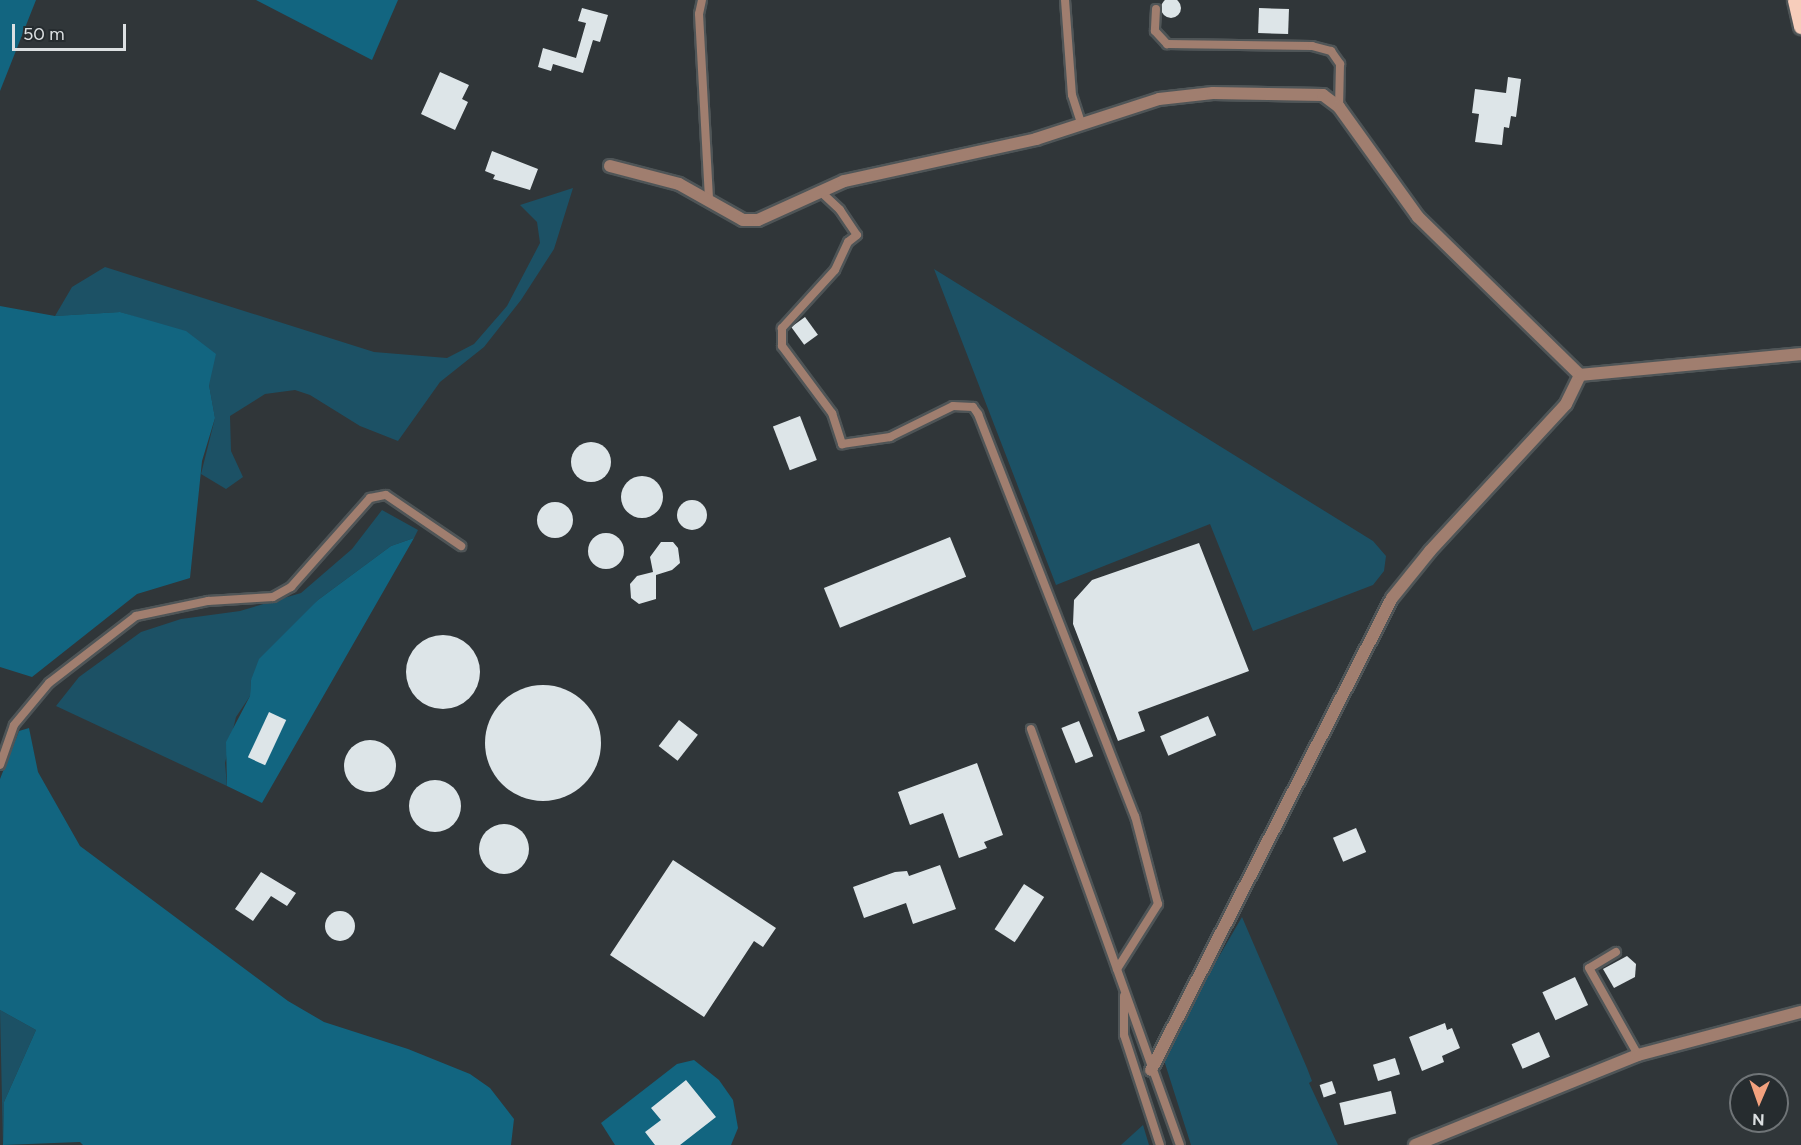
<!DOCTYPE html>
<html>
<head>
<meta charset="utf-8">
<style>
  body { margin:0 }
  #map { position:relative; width:1801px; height:1145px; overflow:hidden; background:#303639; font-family:Figtree,sans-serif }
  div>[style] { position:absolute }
  .green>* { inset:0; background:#1c5165 }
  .forest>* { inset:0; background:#126580 }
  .building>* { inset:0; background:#dde5e8; transform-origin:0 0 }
  .round { border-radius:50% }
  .roads { filter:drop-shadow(2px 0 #4f5557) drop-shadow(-2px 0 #4f5557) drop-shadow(0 2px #4f5557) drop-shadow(0 -2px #4f5557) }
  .service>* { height:8px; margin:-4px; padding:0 4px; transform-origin:4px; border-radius:4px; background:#a07e6f }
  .minor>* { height:12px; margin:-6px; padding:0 6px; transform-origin:6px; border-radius:6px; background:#a07e6f }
  .tertiary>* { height:12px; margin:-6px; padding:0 6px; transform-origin:6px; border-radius:6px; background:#a07e6f }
  .primary>* { height:15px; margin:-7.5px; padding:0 7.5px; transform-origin:7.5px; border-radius:7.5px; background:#f7cdbb }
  span { translate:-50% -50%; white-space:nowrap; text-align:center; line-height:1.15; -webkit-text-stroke:6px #262c2f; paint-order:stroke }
  .north { position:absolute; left:1729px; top:1073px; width:60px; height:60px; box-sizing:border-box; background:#262c2f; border:2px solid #6f7477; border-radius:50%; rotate:182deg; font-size:16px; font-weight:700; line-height:24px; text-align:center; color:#dce0e2 }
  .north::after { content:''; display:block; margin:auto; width:21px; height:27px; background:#f2a17e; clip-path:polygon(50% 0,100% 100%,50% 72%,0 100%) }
  .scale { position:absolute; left:12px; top:24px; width:114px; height:27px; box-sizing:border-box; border:3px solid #dce0e2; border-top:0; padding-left:8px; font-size:18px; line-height:21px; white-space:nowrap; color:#dce0e2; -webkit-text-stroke:4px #262c2f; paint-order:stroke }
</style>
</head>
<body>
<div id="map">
  <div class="green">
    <i style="clip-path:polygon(573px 188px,554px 249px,521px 300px,484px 347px,440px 382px,398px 441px,360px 426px,310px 395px,295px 390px,265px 394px,230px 416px,231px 451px,243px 477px,226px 489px,201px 474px,215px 418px,209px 385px,151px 322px,120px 312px,55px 316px,72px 287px,105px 267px,374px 352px,447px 358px,474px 344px,507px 306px,540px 243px,537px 222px,520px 205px)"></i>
    <i style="clip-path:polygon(934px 269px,1373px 541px,1386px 556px,1384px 571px,1373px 585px,1253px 631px,1210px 524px,1056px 585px)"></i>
    <i style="clip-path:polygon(382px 510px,418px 530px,414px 538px,391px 546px,318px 600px,251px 680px,250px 696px,236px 717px,225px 763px,227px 786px,56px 706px,79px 677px,141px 632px,181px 619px,240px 611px,301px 593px,352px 549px)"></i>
    <i style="clip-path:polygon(1242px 917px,1307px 1068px,1312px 1081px,1309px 1083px,1338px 1145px,1191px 1145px,1162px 1054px)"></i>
    <i style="clip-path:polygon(0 1010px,36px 1030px,4px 1102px,3px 1145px)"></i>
    <i style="clip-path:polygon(1143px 1125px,1149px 1145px,1121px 1145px)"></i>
  </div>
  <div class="forest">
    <i style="clip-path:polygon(0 0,36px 0,0 91px)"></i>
    <i style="clip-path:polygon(256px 0,398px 0,372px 60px)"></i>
    <i style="clip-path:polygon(0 306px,55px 316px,120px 312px,186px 331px,216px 354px,209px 385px,215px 418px,202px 461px,190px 578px,137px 594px,32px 677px,0 667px)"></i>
    <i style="clip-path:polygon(414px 538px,262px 803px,227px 786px,226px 742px,250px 696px,251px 680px,259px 659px,318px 600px,391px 546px)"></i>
    <i style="clip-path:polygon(29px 728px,38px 772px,80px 846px,288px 1001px,324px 1022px,408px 1049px,470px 1074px,490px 1088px,514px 1119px,511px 1145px,83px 1145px,80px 1142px,3px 1145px,4px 1102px,36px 1030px,0 1010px,0 779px,19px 731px)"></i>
    <i style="clip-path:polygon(694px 1060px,719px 1080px,733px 1100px,738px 1128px,731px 1145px,615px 1145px,601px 1123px,677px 1064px)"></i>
  </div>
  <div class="building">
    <i class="round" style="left:1161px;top:-2px;width:20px;height:20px"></i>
    <i style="clip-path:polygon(582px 8px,608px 15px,600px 42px,593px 40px,583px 73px,553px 64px,551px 71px,538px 67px,543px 48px,576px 58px,586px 23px,578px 21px)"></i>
    <i style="left:1259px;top:8px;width:30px;height:25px;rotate:2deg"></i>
    <i style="clip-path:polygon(440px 72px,469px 85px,462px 99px,468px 102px,455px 130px,421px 114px)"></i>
    <i style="clip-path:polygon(1508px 77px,1521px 79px,1516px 117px,1511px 116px,1509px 128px,1504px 127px,1502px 145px,1475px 142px,1479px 114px,1472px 113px,1475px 89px,1506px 93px)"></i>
    <i style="clip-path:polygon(492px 151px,538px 169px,530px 190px,493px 179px,495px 175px,485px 171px)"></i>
    <i style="left:805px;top:317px;width:22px;height:17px;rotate:54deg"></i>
    <i style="left:800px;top:416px;width:47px;height:29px;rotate:69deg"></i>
    <i class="round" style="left:571px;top:442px;width:40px;height:40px"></i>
    <i class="round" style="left:621px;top:476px;width:42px;height:42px"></i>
    <i class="round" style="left:677px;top:500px;width:30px;height:30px"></i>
    <i class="round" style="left:537px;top:502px;width:36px;height:36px"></i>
    <i class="round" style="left:588px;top:533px;width:36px;height:36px"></i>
    <i style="left:950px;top:537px;width:43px;height:136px;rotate:68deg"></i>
    <i style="clip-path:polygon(661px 542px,673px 542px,678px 548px,680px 563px,672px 570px,656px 575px,656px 599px,639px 604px,631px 598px,630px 584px,637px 576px,653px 572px,650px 557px)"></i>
    <i style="clip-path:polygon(1199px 543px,1249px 671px,1138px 712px,1145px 731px,1118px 741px,1073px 624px,1074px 600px,1092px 580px)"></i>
    <i class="round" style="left:406px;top:635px;width:74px;height:74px"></i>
    <i class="round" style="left:485px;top:685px;width:116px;height:116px"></i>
    <i style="left:269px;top:712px;width:19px;height:50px;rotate:25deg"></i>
    <i style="left:1208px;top:716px;width:21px;height:52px;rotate:67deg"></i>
    <i style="left:679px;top:720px;width:24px;height:33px;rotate:38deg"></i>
    <i style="left:1079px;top:721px;width:38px;height:19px;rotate:68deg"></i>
    <i class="round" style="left:344px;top:740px;width:52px;height:52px"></i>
    <i style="clip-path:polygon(977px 763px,1003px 835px,984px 842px,987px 848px,959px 858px,943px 813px,910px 825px,898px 792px)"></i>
    <i class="round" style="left:409px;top:780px;width:52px;height:52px"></i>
    <i class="round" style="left:479px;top:824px;width:50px;height:50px"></i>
    <i style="left:1356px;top:828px;width:26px;height:25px;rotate:67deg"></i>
    <i style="clip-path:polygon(673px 860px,776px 928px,763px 947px,754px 941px,704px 1017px,610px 955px)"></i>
    <i style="clip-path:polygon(940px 865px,956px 909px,913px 924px,906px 903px,864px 918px,853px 887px,895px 872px,907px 871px,909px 876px)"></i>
    <i style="clip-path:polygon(261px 872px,296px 893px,287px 906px,271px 896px,253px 921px,235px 909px)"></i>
    <i style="left:1024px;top:884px;width:24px;height:54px;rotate:33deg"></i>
    <i class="round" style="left:325px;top:911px;width:30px;height:30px"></i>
    <i style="clip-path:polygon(1627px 956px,1636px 964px,1635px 977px,1614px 988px,1603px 969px)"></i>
    <i style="left:1575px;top:977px;width:31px;height:36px;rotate:65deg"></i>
    <i style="clip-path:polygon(1445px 1023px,1447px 1030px,1452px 1028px,1460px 1048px,1442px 1056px,1444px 1062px,1422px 1071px,1409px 1037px)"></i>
    <i style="left:1539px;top:1032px;width:27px;height:30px;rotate:66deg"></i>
    <i style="left:1395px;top:1058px;width:17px;height:23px;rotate:73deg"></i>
    <i style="clip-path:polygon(686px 1080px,716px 1117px,680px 1145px,655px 1145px,645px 1132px,661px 1120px,651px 1108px)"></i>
    <i style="left:1332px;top:1081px;width:13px;height:13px;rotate:72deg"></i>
    <i style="left:1391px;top:1091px;width:23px;height:53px;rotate:77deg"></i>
  </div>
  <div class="roads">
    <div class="service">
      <i style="left:702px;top:0;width:14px;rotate:102deg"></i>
      <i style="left:699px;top:14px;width:185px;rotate:86.9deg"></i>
      <i style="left:1065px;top:0;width:95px;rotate:85.8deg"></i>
      <i style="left:1072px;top:95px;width:32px;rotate:72deg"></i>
      <i style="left:1156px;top:9px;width:22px;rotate:93deg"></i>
      <i style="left:1155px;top:31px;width:18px;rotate:47deg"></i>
      <i style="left:1167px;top:44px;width:145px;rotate:0.8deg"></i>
      <i style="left:1312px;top:46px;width:20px;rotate:15deg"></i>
      <i style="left:1331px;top:51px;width:16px;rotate:55deg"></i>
      <i style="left:1340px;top:64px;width:43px;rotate:91.3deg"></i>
      <i style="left:821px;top:192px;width:26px;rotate:43deg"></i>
      <i style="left:840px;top:210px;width:30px;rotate:56deg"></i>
      <i style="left:857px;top:235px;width:11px;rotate:142deg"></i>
      <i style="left:848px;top:242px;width:31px;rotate:115deg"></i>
      <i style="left:835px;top:270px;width:79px;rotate:132.4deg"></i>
      <i style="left:782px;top:328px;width:18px;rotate:90deg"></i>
      <i style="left:782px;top:346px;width:84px;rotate:53.3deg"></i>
      <i style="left:832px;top:413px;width:33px;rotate:72deg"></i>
      <i style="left:842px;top:444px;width:49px;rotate:-8.3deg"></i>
      <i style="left:890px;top:437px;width:70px;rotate:-26.2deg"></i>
      <i style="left:953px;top:406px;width:20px;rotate:3deg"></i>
      <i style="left:973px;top:407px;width:9px;rotate:54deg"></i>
      <i style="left:978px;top:414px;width:432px;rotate:68.7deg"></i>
      <i style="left:1135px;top:816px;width:91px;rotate:75.4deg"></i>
      <i style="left:1158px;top:904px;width:77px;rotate:122.2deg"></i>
      <i style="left:1031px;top:729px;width:442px;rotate:70.3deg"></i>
      <i style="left:0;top:765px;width:42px;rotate:-70.7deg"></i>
      <i style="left:14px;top:725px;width:55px;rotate:-50.2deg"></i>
      <i style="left:49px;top:683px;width:110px;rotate:-37.6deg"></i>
      <i style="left:136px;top:616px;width:74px;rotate:-11.8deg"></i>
      <i style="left:208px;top:601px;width:65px;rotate:-3.5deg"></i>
      <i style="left:273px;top:597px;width:21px;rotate:-29deg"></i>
      <i style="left:291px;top:587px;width:119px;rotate:-48.4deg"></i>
      <i style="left:370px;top:498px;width:16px;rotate:-11deg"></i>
      <i style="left:386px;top:495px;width:91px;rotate:34.2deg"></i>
      <i style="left:1616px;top:952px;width:31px;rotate:149deg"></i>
      <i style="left:1589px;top:968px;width:100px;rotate:60.6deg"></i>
      <i style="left:1124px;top:996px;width:39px;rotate:90deg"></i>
      <i style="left:1124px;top:1035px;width:116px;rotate:71.9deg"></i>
    </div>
    <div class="minor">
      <i style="left:610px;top:166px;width:71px;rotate:14.6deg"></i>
      <i style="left:679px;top:184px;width:73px;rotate:29.4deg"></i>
      <i style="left:743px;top:220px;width:15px"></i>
      <i style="left:758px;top:220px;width:94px;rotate:-24.4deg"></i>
      <i style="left:844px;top:181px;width:197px;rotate:-12.3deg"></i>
      <i style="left:1036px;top:139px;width:129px;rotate:-18deg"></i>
      <i style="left:1159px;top:99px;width:54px;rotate:-6.3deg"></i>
      <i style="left:1213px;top:93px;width:110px;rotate:1deg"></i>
      <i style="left:1323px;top:95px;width:20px;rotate:37deg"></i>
      <i style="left:1339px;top:107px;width:135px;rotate:54.3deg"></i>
      <i style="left:1418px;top:217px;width:226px;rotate:44.3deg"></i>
      <i style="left:1151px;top:1070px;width:530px;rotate:-62.95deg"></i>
      <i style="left:1392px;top:598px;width:60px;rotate:-51deg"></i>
      <i style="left:1430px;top:551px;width:200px;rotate:-47.2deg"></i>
      <i style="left:1566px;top:404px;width:32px;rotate:-64deg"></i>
      <i style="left:1580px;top:375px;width:222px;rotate:-5.4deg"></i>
    </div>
    <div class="tertiary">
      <i style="left:1415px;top:1145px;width:240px;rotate:-22deg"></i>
      <i style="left:1638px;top:1055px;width:169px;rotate:-14.8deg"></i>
    </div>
    <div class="primary">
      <i style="left:1795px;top:0;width:27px;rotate:77deg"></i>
    </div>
  </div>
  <div class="north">N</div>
  <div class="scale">50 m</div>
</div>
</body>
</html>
